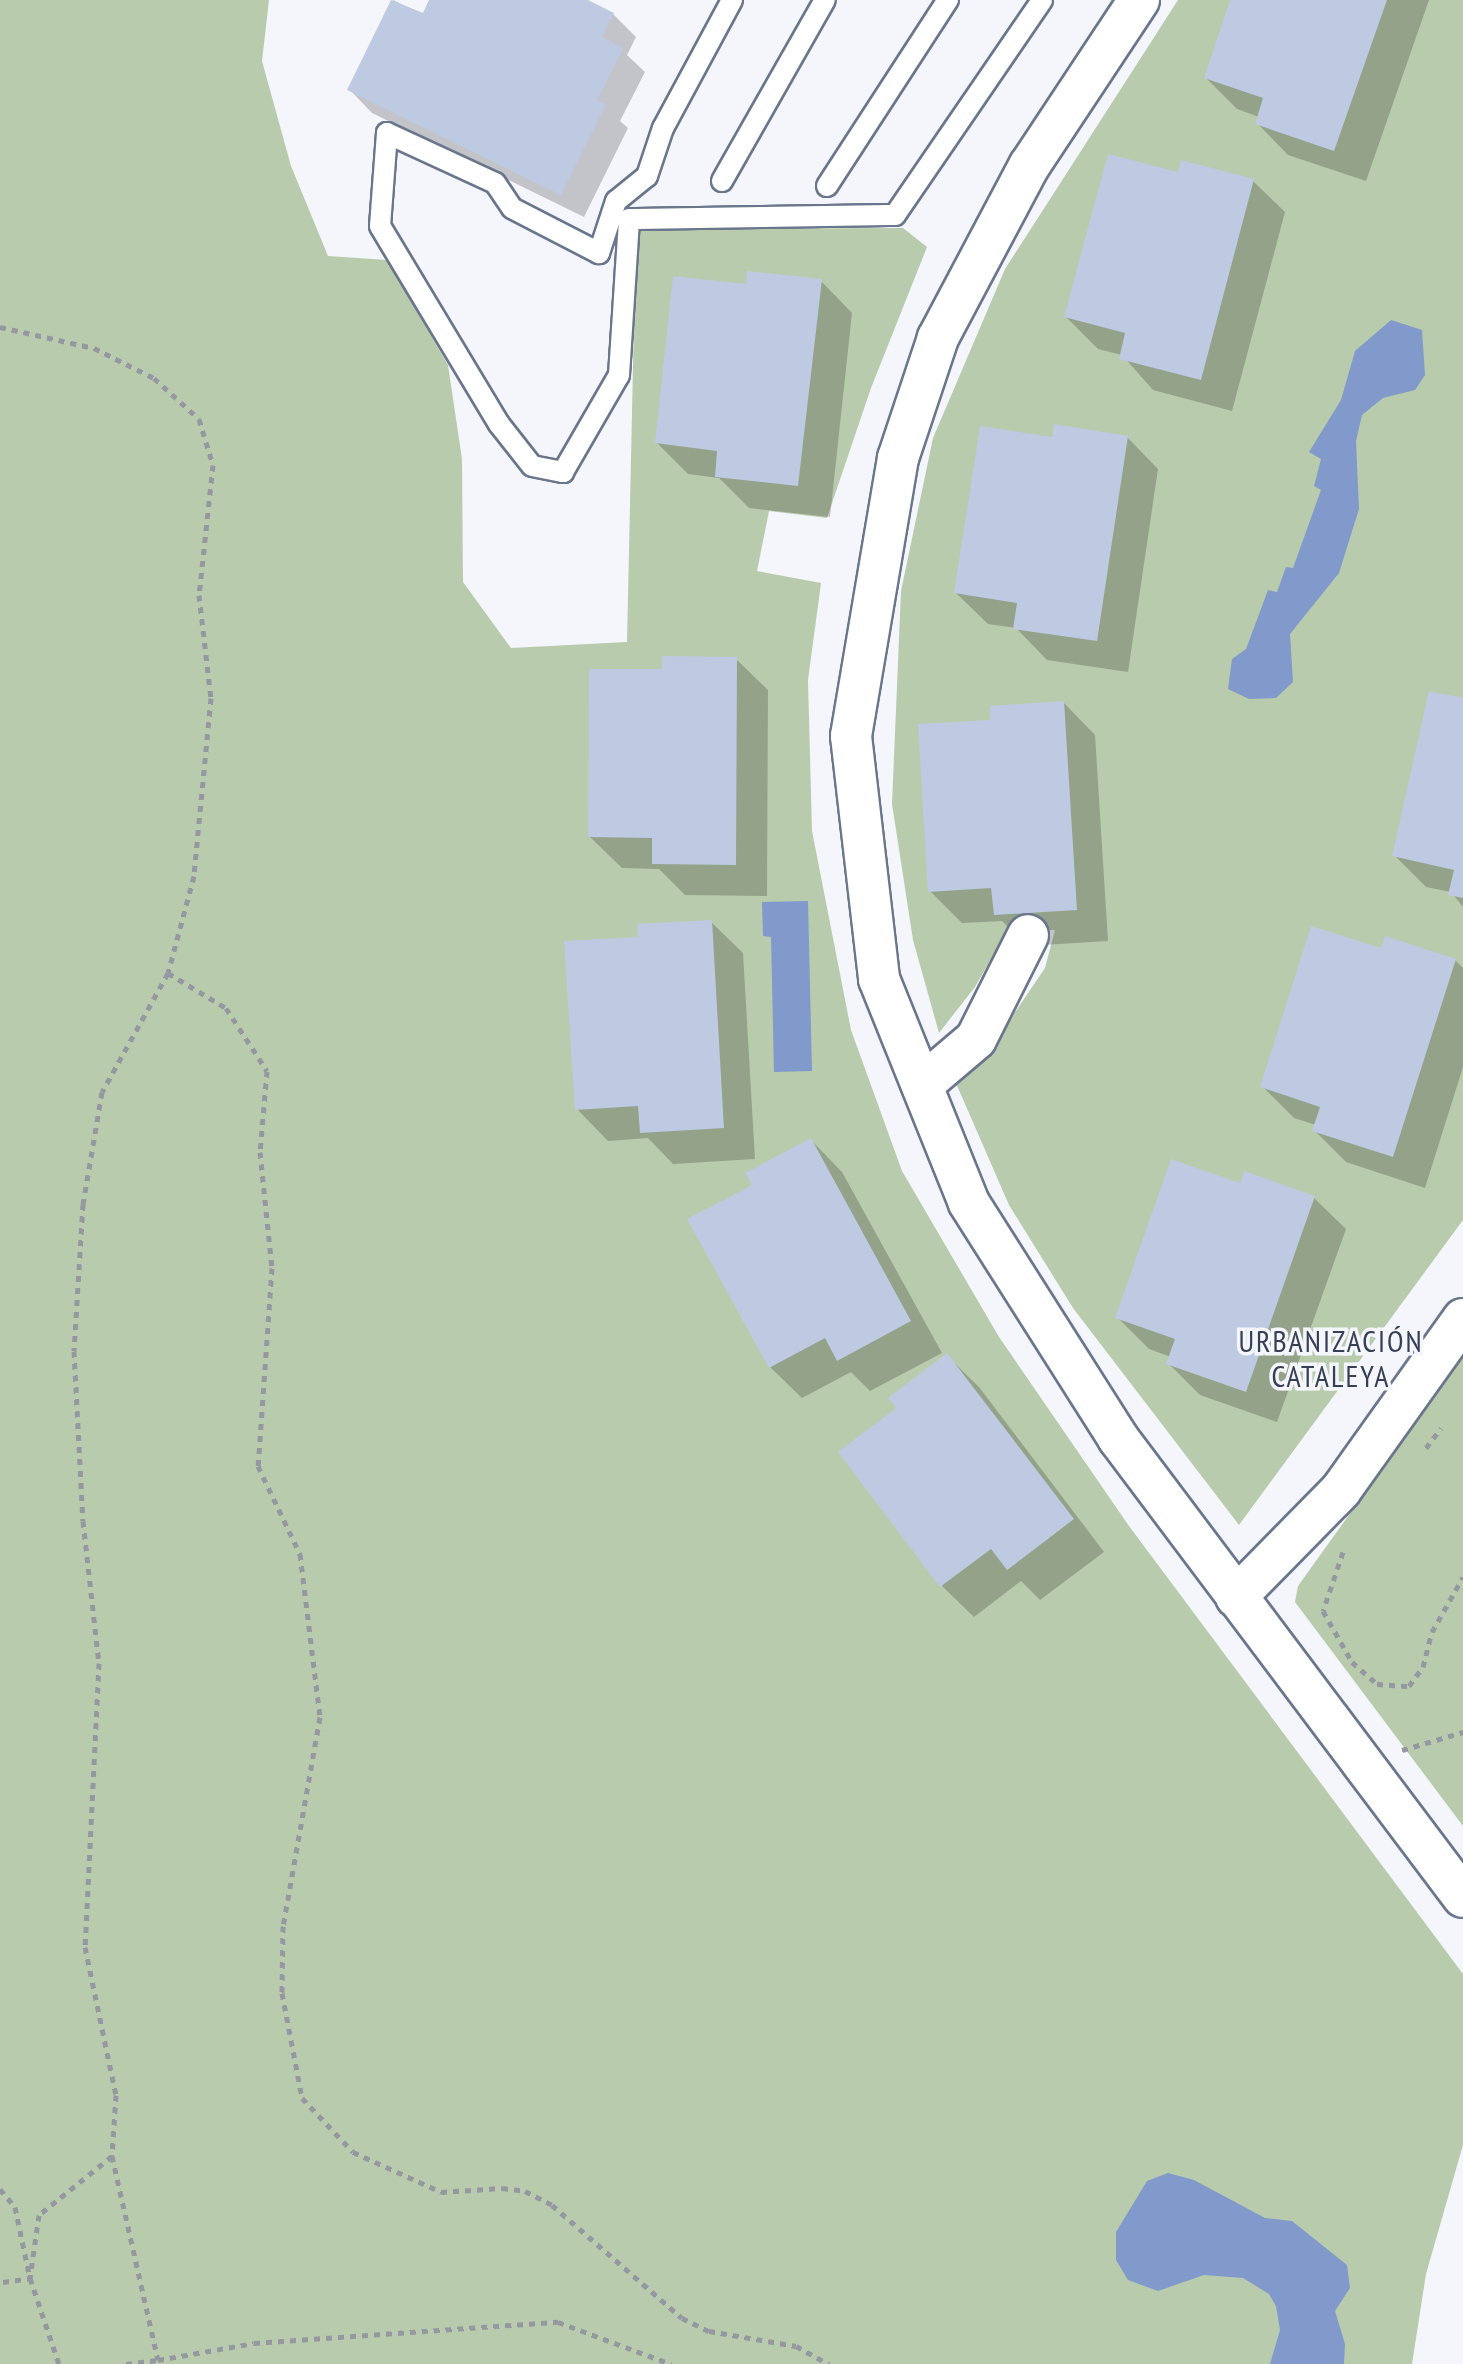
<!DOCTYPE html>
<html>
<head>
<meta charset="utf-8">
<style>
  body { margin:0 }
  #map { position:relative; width:1463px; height:2364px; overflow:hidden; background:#f4f6fc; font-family:"PT Sans Narrow",sans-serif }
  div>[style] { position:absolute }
  .green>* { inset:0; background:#b8cbac }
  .water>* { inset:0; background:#819acb }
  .shadow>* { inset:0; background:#0003 }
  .building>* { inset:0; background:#bdcae2 }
  .path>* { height:5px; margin-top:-2.5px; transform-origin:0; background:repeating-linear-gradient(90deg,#9598a0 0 6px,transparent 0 12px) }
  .roads { filter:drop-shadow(2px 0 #6a768c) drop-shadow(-2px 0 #6a768c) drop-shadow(0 2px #6a768c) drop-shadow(0 -2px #6a768c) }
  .service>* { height:20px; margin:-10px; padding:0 10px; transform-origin:10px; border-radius:10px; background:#fff }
  .minor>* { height:40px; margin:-20px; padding:0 20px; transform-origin:20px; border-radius:20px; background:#fff }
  span { translate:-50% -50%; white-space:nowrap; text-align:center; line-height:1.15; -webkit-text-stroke:7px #f4f6fc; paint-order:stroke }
  .neighbourhood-label { font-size:30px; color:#364054; letter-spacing:2px }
</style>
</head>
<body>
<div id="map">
  <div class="green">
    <i style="clip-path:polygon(0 0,269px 0,262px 61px,291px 166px,328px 256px,387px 260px,448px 365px,462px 459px,463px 582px,511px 648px,627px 642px,636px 229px,903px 228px,927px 247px,871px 388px,827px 518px,769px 511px,757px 571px,821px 583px,808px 680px,812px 831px,851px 1030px,902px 1171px,999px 1337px,1129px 1526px,1463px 1974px,1463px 2145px,1426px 2274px,1412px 2364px,0 2364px)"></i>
    <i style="clip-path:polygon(1178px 0,1463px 0,1463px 1220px,1239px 1525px,1073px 1308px,1009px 1205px,955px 1081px,986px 1055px,1045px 968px,1055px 930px,1008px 929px,975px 987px,939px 1033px,913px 940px,892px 804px,901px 591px,933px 438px,1005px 269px)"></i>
    <i style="clip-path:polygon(1463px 1356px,1463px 1826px,1295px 1602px,1298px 1586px)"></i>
  </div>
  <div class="water">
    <i style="clip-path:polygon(1391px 320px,1422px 330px,1425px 375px,1415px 390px,1383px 398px,1362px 415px,1356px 441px,1359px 509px,1339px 573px,1290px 634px,1293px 682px,1276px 698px,1249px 699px,1228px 689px,1232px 659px,1246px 649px,1268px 590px,1277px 592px,1286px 567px,1293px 568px,1321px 490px,1314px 486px,1321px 459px,1309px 452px,1341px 400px,1355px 351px)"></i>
    <i style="clip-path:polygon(808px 901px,812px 1071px,774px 1072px,771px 937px,763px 936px,762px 902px)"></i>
    <i style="clip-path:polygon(1168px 2173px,1194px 2180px,1265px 2218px,1292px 2221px,1347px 2265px,1350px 2288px,1335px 2311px,1345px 2344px,1344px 2364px,1270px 2364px,1280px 2330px,1276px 2306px,1269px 2294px,1243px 2278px,1204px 2275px,1158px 2291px,1128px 2280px,1116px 2260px,1116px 2232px,1147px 2181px)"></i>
  </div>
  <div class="shadow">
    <i style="clip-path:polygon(393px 0,424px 15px,432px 0,584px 0,613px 14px,636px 37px,627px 55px,645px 72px,620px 121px,628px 128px,584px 217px,372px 113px,349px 89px)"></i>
    <i style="clip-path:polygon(1232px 0,1429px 0,1366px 181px,1288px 155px,1257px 123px,1259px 117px,1237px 109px,1206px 78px)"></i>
    <i style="clip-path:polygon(1180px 175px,1253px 181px,1285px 212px,1232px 411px,1153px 390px,1122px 355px,1098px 349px,1066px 317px)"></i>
    <i style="clip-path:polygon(821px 281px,852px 313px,830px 517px,749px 508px,719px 478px,688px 474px,657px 443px,747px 286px)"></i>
    <i style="clip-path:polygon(1127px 437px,1158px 469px,1128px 672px,1047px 660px,1016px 628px,988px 624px,956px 593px,1053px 439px)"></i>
    <i style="clip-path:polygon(736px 659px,768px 690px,767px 896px,685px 895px,659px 869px,622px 868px,590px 837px,664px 671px)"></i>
    <i style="clip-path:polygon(1463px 700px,1463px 907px,1451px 892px,1426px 887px,1394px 855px)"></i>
    <i style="clip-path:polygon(1064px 703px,1095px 735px,1108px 941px,1027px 946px,1002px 921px,962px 923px,930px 891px,993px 721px)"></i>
    <i style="clip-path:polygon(711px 922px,743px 953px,755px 1159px,673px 1164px,648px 1138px,608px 1141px,577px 1109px,640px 939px)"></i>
    <i style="clip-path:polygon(1382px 951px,1455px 960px,1463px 968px,1463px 1067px,1425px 1188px,1346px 1162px,1315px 1131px,1316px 1125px,1294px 1118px,1262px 1086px)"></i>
    <i style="clip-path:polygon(811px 1140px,842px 1172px,942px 1353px,870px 1391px,851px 1372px,802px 1398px,770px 1367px,754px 1185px)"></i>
    <i style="clip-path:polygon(1241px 1186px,1314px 1198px,1346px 1229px,1277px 1422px,1200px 1395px,1168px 1363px,1171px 1357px,1149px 1349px,1117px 1317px)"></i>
    <i style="clip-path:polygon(947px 1356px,979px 1387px,1104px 1552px,1040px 1600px,1021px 1581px,974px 1617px,942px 1586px,841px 1452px,899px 1409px)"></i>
  </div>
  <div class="building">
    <i style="clip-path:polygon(391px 0,423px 13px,429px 0,588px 0,614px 13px,602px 37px,623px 48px,597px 100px,606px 104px,561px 195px,347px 90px)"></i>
    <i style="clip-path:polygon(1230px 0,1387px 0,1334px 151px,1255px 124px,1263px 98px,1204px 78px)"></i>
    <i style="clip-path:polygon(1108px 154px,1178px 172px,1181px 160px,1254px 179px,1201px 380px,1119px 359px,1125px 333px,1064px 317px)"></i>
    <i style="clip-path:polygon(747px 271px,822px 279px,798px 486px,715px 477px,717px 451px,655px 443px,673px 276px,746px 284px)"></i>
    <i style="clip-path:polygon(1054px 424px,1128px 436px,1097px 641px,1013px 629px,1017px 603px,954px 593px,980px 426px,1052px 437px)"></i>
    <i style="clip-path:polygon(662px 656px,737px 657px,736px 865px,652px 864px,652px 838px,588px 837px,589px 669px,662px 669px)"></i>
    <i style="clip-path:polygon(1429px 691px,1463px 698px,1463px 898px,1448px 895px,1454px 870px,1392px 856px)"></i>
    <i style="clip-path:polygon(1064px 701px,1077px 910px,994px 915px,991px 888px,928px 892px,918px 724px,990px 720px,990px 706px)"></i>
    <i style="clip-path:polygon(712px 920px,724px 1128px,640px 1133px,638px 1106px,575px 1110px,564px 941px,638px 937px,637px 924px)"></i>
    <i style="clip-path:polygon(1311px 926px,1381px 948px,1385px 936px,1456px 959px,1393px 1157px,1312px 1131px,1320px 1107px,1260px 1087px)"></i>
    <i style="clip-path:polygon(811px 1138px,911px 1321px,837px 1361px,825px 1338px,769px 1368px,687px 1219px,752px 1185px,745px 1173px)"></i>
    <i style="clip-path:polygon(1171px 1159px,1240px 1183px,1244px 1171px,1315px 1196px,1246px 1392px,1166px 1364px,1175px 1339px,1115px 1318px)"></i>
    <i style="clip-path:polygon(947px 1353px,1074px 1519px,1007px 1570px,991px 1549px,940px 1587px,838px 1452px,896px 1408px,888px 1398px)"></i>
  </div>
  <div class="path">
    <i style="left:0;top:327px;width:96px;rotate:12.6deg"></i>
    <i style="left:94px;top:348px;width:67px;rotate:26.6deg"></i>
    <i style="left:154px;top:378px;width:61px;rotate:42.3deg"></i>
    <i style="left:199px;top:419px;width:48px;rotate:73.1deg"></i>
    <i style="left:213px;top:465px;width:131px;rotate:96.1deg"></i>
    <i style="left:199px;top:595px;width:104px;rotate:83.4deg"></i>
    <i style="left:211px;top:698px;width:179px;rotate:95.5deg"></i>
    <i style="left:194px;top:876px;width:100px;rotate:105deg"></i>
    <i style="left:168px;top:973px;width:136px;rotate:119deg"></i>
    <i style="left:102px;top:1092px;width:114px;rotate:99.6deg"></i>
    <i style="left:83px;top:1204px;width:147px;rotate:93.5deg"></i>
    <i style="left:74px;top:1351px;width:170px;rotate:87deg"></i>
    <i style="left:83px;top:1521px;width:143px;rotate:83.6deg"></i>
    <i style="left:99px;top:1663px;width:284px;rotate:92.8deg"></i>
    <i style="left:85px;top:1947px;width:151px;rotate:78.2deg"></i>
    <i style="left:116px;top:2095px;width:61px;rotate:93.8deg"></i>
    <i style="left:112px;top:2156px;width:94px;rotate:141.1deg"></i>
    <i style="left:39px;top:2215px;width:64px;rotate:98.1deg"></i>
    <i style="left:168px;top:973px;width:68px;rotate:31.1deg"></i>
    <i style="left:226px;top:1008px;width:75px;rotate:56.9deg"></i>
    <i style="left:267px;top:1071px;width:81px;rotate:94.9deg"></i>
    <i style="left:260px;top:1152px;width:117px;rotate:84.1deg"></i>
    <i style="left:272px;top:1268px;width:198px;rotate:94deg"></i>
    <i style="left:258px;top:1466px;width:98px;rotate:64.5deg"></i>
    <i style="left:300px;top:1554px;width:164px;rotate:83deg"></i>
    <i style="left:320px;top:1717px;width:212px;rotate:100deg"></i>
    <i style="left:283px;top:1926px;width:67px;rotate:90.9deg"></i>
    <i style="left:282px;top:1993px;width:107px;rotate:79.2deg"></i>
    <i style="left:302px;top:2098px;width:74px;rotate:46.6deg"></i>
    <i style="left:353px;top:2152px;width:97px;rotate:24.4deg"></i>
    <i style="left:441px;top:2192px;width:61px;rotate:-3.8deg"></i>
    <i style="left:502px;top:2188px;width:23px;rotate:7deg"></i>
    <i style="left:525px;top:2191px;width:30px;rotate:27deg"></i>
    <i style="left:552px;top:2205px;width:172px;rotate:41deg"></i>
    <i style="left:682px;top:2318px;width:30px;rotate:26deg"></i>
    <i style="left:709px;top:2331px;width:88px;rotate:9.8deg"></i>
    <i style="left:796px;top:2346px;width:38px;rotate:29deg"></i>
    <i style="left:1426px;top:1448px;width:25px;rotate:-53deg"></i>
    <i style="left:1343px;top:1552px;width:62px;rotate:108.7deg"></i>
    <i style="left:1323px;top:1611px;width:59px;rotate:60.4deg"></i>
    <i style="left:1352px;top:1662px;width:33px;rotate:41deg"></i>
    <i style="left:1377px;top:1684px;width:32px;rotate:4deg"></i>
    <i style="left:1409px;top:1686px;width:24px;rotate:-54deg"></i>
    <i style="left:1423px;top:1667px;width:36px;rotate:-76deg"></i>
    <i style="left:1432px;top:1632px;width:63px;rotate:-60.6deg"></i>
    <i style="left:1402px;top:1750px;width:64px;rotate:-16.4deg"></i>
    <i style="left:112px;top:2156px;width:209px;rotate:77.3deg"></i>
    <i style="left:158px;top:2360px;width:97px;rotate:-10deg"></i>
    <i style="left:254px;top:2343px;width:305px;rotate:-4deg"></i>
    <i style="left:558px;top:2322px;width:121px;rotate:20.4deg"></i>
    <i style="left:0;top:2189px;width:23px;rotate:50deg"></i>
    <i style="left:15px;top:2207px;width:73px;rotate:78.1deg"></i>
    <i style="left:30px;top:2278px;width:91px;rotate:71.4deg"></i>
    <i style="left:3px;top:2282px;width:27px;rotate:-8deg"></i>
    <i style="left:126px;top:2364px;width:32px;rotate:-7deg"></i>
  </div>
  <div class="roads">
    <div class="service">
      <i style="left:732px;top:0;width:145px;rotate:118.3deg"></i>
      <i style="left:663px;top:128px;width:51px;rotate:108.4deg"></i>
      <i style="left:647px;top:176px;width:40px;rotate:141deg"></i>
      <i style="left:616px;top:201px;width:55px;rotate:108.1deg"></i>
      <i style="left:599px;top:253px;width:98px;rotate:-152.7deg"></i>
      <i style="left:512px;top:208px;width:30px;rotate:-124deg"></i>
      <i style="left:495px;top:183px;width:119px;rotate:-155.2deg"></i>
      <i style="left:387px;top:133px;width:93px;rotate:94.3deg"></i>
      <i style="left:380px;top:226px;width:231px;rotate:59deg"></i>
      <i style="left:499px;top:424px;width:53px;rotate:51.8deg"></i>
      <i style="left:532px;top:466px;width:32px;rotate:11deg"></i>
      <i style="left:563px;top:472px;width:112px;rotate:-60deg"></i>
      <i style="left:619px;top:375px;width:156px;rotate:-86.3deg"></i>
      <i style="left:629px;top:219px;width:266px;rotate:-0.9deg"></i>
      <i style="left:895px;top:215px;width:260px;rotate:-55.6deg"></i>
      <i style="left:722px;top:181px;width:208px;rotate:-60.4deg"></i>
      <i style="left:827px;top:186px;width:222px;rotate:-57deg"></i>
    </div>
    <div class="minor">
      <i style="left:1139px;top:0;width:199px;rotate:123.5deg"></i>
      <i style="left:1029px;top:166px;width:195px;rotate:117.9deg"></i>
      <i style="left:938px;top:338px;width:126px;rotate:108.4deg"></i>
      <i style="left:898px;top:458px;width:282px;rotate:99.6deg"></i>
      <i style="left:851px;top:736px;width:245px;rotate:83.4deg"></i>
      <i style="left:879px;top:979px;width:241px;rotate:68.1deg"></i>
      <i style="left:969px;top:1203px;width:278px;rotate:57.6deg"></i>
      <i style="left:1118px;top:1438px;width:574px;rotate:53.07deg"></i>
      <i style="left:922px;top:1085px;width:71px;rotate:-40.4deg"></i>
      <i style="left:976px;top:1039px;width:116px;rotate:-63.4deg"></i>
      <i style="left:1236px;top:1597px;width:150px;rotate:-45.5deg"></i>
      <i style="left:1341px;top:1490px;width:210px;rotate:-54.5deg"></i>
    </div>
  </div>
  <div class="neighbourhood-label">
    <span style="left:1331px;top:1358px">URBANIZACIÓN<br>CATALEYA</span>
  </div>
</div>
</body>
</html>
